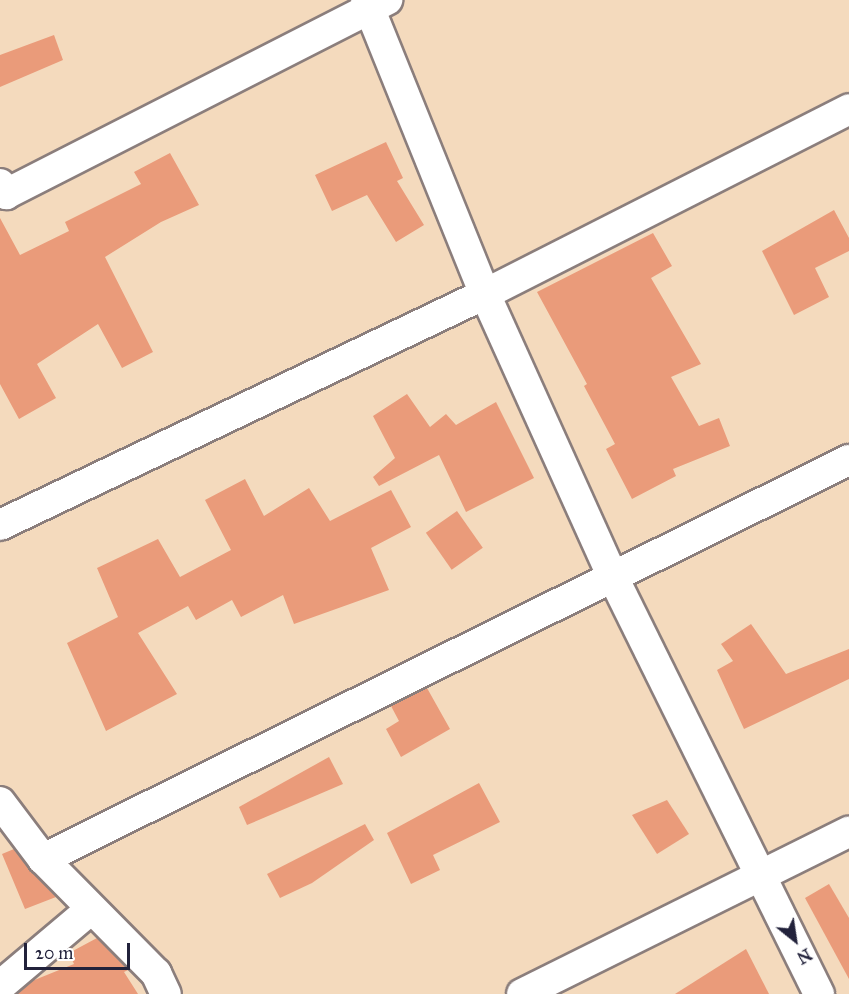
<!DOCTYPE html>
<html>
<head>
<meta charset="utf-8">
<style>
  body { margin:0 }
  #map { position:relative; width:849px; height:994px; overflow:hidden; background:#f4dabd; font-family:"IM FELL Great Primer",serif }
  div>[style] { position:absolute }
  .building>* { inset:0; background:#ea9b7a; transform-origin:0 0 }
  .roads { filter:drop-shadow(2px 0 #8b7e7c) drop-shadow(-2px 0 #8b7e7c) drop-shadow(0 2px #8b7e7c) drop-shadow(0 -2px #8b7e7c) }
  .street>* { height:30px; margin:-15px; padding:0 15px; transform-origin:15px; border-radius:15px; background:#fff }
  span { translate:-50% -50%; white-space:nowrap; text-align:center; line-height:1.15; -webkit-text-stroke:6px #fff; paint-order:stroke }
  .north { position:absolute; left:765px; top:910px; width:60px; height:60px; -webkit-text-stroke:4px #fff; paint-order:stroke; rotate:150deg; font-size:16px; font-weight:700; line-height:24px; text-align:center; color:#22223b }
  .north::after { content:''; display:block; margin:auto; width:21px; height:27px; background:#22223b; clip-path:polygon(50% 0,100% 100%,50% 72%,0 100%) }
  .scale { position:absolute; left:24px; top:943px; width:106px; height:27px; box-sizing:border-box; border:3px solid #22223b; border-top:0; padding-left:8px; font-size:18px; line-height:21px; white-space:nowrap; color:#22223b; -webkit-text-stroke:4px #fff; paint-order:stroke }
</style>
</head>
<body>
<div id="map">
  <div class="building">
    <i style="clip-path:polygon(54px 35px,63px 60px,0 87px,0 55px)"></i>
    <i style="clip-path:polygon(386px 142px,403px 178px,397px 181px,424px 225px,396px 242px,367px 195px,332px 211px,315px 175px)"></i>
    <i style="clip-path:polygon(170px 153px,199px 205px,161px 222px,105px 257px,153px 352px,122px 368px,98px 324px,37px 364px,56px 398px,19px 419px,0 384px,0 218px,20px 255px,69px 231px,65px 222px,141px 184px,134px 172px)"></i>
    <i style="clip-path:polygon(834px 210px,849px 238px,849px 251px,815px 268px,829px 297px,794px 315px,762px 251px)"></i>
    <i style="clip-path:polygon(653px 233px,672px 266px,651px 278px,701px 364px,671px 377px,699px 426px,719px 418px,730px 446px,673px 469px,676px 476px,632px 499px,606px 449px,615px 444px,584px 386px,587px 384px,537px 292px)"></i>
    <i style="clip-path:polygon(407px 394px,430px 427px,446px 414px,456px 425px,496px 402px,534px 478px,466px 512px,439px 455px,379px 486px,373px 477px,395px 458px,373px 416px)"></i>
    <i style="clip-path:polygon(245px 479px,264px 516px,309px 488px,330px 521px,391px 490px,411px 527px,371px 548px,389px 590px,294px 624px,283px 595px,241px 617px,232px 600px,196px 620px,188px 606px,138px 633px,177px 694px,106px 731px,67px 643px,118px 617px,97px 568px,158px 539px,180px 577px,231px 550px,205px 500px)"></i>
    <i style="left:457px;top:511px;width:45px;height:38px;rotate:55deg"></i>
    <i style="clip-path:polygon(751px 624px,786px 674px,849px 649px,849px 679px,744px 729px,717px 670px,733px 661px,721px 644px)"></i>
    <i style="clip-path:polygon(427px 688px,450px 729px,401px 757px,386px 729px,399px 721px,391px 706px)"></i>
    <i style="clip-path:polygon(329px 757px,343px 784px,247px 825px,239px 807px)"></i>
    <i style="clip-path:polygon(479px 783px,500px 822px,433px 855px,440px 870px,411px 884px,387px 833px)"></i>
    <i style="clip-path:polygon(667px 800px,689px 834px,657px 854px,632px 815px)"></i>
    <i style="clip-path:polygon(365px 824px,374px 840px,312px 883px,280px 898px,267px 874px)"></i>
    <i style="clip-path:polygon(14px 849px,31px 871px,56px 897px,25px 909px,2px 854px)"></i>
    <i style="clip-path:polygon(829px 884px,849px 918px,849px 979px,805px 898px)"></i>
    <i style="clip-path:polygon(97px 938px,128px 970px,124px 972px,138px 994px,17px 994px,32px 981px,74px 964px,69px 953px)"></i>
    <i style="clip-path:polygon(746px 949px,769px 994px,675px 994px)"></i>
  </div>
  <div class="roads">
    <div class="street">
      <i style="left:366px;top:0;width:317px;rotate:68deg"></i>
      <i style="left:485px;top:294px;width:308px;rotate:65.7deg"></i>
      <i style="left:612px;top:575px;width:467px;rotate:63.7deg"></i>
      <i style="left:0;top:184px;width:12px;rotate:59deg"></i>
      <i style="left:6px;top:194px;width:428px;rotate:-27deg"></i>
      <i style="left:0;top:525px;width:537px;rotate:-25.47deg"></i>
      <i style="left:485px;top:294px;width:408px;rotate:-26.9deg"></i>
      <i style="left:0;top:802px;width:71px;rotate:53deg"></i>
      <i style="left:43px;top:859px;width:161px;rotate:45.3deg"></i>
      <i style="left:156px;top:973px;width:23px;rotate:65deg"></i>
      <i style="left:43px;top:859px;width:899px;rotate:-26.34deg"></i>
      <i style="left:0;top:986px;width:118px;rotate:-40.2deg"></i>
      <i style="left:522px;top:994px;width:365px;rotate:-26.4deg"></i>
    </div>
  </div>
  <div class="north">N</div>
  <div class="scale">20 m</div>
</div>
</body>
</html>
